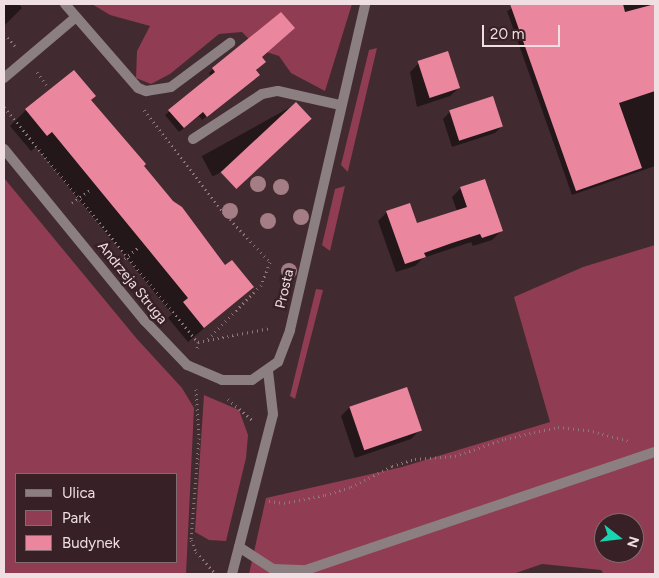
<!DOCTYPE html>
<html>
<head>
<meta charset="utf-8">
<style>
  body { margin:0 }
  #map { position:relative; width:659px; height:578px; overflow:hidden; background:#422b30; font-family:Figtree,sans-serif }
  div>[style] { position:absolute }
  .green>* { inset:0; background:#903c53 }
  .shadow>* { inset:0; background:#0007; transform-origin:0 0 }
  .building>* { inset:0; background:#ea869e; transform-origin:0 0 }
  .path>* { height:3px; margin-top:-1.5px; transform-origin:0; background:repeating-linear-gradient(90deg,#8c787c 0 1px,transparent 0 5px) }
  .service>* { height:10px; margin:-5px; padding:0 5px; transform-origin:5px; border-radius:5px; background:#8b7f81 }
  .minor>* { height:10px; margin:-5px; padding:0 5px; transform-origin:5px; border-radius:5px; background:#8b7f81 }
  .trees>* { width:16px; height:16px; margin:-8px; border-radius:50%; background:#a47d85 }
  span { translate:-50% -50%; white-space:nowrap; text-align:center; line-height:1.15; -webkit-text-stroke:5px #382126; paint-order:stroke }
  .street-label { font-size:14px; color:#efdfe2 }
  .frame { position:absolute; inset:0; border:5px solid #efdfe2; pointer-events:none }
  .legend { position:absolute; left:15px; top:473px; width:162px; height:90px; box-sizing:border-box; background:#382126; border:1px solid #816d71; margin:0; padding:6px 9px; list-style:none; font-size:15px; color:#efdfe2 }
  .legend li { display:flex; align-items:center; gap:10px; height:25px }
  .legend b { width:25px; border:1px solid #816d71 }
  .north { position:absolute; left:594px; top:513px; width:50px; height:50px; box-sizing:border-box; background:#382126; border:1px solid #816d71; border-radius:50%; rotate:106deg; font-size:14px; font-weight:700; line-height:20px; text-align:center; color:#efdfe2 }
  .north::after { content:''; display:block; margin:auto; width:18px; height:22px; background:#18d5b2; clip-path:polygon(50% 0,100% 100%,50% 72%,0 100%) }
  .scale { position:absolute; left:482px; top:25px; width:78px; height:22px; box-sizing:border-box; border:2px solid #efdfe2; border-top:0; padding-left:6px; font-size:15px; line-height:18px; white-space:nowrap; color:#efdfe2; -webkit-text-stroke:4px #382126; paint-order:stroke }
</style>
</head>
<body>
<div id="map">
  <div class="green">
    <i style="clip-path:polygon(92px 4px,352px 4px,325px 91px,291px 73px,279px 56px,260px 50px,242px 32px,219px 34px,170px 74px,151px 84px,136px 78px,137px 51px,150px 26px,110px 15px)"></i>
    <i style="clip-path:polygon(377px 48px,348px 171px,348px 172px,341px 165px,369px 50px)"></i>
    <i style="clip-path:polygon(evenodd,4px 178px,137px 339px,182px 388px,194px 408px,186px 574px,4px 574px,4px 178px,16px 474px,176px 474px,176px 562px,16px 562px,16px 474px)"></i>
    <i style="clip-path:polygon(345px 186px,330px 251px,322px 245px,335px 189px)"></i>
    <i style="clip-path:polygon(evenodd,655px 245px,655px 574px,604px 574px,601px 570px,542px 564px,513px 574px,249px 574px,266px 498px,402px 467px,550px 422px,514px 297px,583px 267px,655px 245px,604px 523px,634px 523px,634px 553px,604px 553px,604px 523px)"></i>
    <i style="clip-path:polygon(316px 289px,323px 290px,295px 399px,290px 396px)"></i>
    <i style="clip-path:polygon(204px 395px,239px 410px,248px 435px,246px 458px,226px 541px,209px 540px,195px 532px)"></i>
  </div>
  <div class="shadow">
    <i style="clip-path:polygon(4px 4px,19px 4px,22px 8px,4px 26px)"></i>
    <i style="clip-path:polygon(520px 4px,655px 4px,655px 166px,572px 195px,507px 11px)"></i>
    <i style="clip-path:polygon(261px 58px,254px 79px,202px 120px,199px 116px,179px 132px,165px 115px,212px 77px,209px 73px,213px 69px)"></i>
    <i style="clip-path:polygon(419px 63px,459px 88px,450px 96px,417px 107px,410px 72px)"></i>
    <i style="clip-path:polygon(90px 101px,225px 266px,252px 287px,188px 342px,168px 318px,172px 314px,36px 147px,31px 151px,10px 126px,26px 110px)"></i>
    <i style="left:296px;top:104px;width:23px;height:108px;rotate:61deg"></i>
    <i style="clip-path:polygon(450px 112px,502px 126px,495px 133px,452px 147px,443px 119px)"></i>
    <i style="clip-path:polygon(461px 188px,501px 231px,492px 240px,473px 246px,471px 242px,423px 258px,415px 266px,396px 272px,378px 221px,387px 212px,416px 225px,457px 211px,452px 197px)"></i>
    <i style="clip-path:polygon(350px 407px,420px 430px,411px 439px,355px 458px,341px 416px)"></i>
  </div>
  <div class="building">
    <i style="clip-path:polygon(510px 4px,623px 4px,625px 12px,655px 4px,655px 91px,619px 103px,642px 168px,576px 191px)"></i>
    <i style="clip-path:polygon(281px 12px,295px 28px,262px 57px,266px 62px,256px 70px,260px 75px,207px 117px,203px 112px,184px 128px,168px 110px,215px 72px,212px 68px)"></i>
    <i style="left:448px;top:51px;width:39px;height:32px;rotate:72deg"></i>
    <i style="clip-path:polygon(74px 70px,96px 96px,91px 100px,146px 164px,144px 166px,173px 201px,182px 207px,225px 265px,232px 260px,254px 287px,204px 328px,183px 302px,188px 298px,148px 249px,52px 132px,47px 136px,25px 109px)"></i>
    <i style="left:493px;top:96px;width:32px;height:46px;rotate:72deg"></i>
    <i style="left:296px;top:102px;width:23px;height:103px;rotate:47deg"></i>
    <i style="clip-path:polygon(485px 179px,503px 231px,482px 238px,480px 234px,452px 243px,424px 253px,426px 257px,405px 264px,386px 211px,410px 203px,417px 223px,467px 207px,460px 187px)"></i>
    <i style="left:407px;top:387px;width:46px;height:61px;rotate:71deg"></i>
  </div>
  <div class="path">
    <i style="left:4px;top:34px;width:16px;rotate:47deg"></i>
    <i style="left:37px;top:72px;width:16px;rotate:55deg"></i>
    <i style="left:4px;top:107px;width:305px;rotate:50.5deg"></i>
    <i style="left:198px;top:342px;width:7px;rotate:98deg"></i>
    <i style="left:144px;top:110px;width:129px;rotate:52.2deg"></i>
    <i style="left:223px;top:212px;width:69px;rotate:46.8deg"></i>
    <i style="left:270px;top:262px;width:25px;rotate:111deg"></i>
    <i style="left:261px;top:285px;width:77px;rotate:134.5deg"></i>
    <i style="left:72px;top:203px;width:24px;rotate:-36deg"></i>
    <i style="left:121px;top:262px;width:23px;rotate:-40deg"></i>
    <i style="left:198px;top:342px;width:74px;rotate:-10.9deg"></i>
    <i style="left:196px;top:389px;width:49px;rotate:86.5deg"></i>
    <i style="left:199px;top:438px;width:102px;rotate:94.5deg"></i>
    <i style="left:191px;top:540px;width:13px;rotate:67deg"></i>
    <i style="left:196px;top:552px;width:27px;rotate:48deg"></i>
    <i style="left:228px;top:399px;width:33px;rotate:41deg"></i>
    <i style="left:269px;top:501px;width:15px;rotate:8deg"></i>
    <i style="left:284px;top:503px;width:42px;rotate:-11deg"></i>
    <i style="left:325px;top:495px;width:27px;rotate:-17deg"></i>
    <i style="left:351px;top:487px;width:46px;rotate:-27.1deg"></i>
    <i style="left:392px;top:466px;width:24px;rotate:-17deg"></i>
    <i style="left:415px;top:459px;width:40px;rotate:-4.3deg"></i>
    <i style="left:455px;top:456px;width:53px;rotate:-18.8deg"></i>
    <i style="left:505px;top:439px;width:54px;rotate:-12.8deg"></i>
    <i style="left:558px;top:427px;width:30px;rotate:6deg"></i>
    <i style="left:588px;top:430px;width:42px;rotate:15deg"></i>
  </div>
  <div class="service">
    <i style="left:65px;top:4px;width:111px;rotate:49deg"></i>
    <i style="left:138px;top:88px;width:9px;rotate:21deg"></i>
    <i style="left:146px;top:91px;width:25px;rotate:-9deg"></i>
    <i style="left:171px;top:87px;width:74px;rotate:-36.7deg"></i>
    <i style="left:4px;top:78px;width:94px;rotate:-40.3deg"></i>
    <i style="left:193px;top:139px;width:82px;rotate:-33.1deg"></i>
    <i style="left:262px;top:94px;width:16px;rotate:-11deg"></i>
    <i style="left:278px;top:91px;width:64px;rotate:12.7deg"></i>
    <i style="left:239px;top:547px;width:40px;rotate:32.9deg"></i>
    <i style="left:273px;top:569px;width:33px;rotate:2deg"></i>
    <i style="left:306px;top:570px;width:368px;rotate:-18.7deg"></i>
  </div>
  <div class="minor">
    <i style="left:4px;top:149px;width:222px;rotate:50.7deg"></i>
    <i style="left:145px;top:321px;width:61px;rotate:46.3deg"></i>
    <i style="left:187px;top:365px;width:38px;rotate:23deg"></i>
    <i style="left:222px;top:380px;width:30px"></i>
    <i style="left:252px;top:380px;width:32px;rotate:-35deg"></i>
    <i style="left:278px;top:362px;width:34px;rotate:-69deg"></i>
    <i style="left:290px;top:330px;width:335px;rotate:-77deg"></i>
    <i style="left:232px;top:574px;width:165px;rotate:-75.6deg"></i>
    <i style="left:273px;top:414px;width:43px;rotate:-96.6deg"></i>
  </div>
  <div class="trees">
    <i style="left:258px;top:184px"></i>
    <i style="left:281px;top:187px"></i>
    <i style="left:230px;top:211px"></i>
    <i style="left:301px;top:217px"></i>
    <i style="left:268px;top:221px"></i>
    <i style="left:289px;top:271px"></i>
  </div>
  <div class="street-label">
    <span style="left:132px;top:283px;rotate:51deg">Andrzeja Struga</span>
    <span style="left:285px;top:289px;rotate:-77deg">Prosta</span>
  </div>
  <div class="frame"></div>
  <ul class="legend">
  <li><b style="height:6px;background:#8b7f81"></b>Ulica</li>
  <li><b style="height:14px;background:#903c53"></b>Park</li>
  <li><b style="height:14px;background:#ea869e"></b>Budynek</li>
  </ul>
  <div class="north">N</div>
  <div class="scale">20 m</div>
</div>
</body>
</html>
